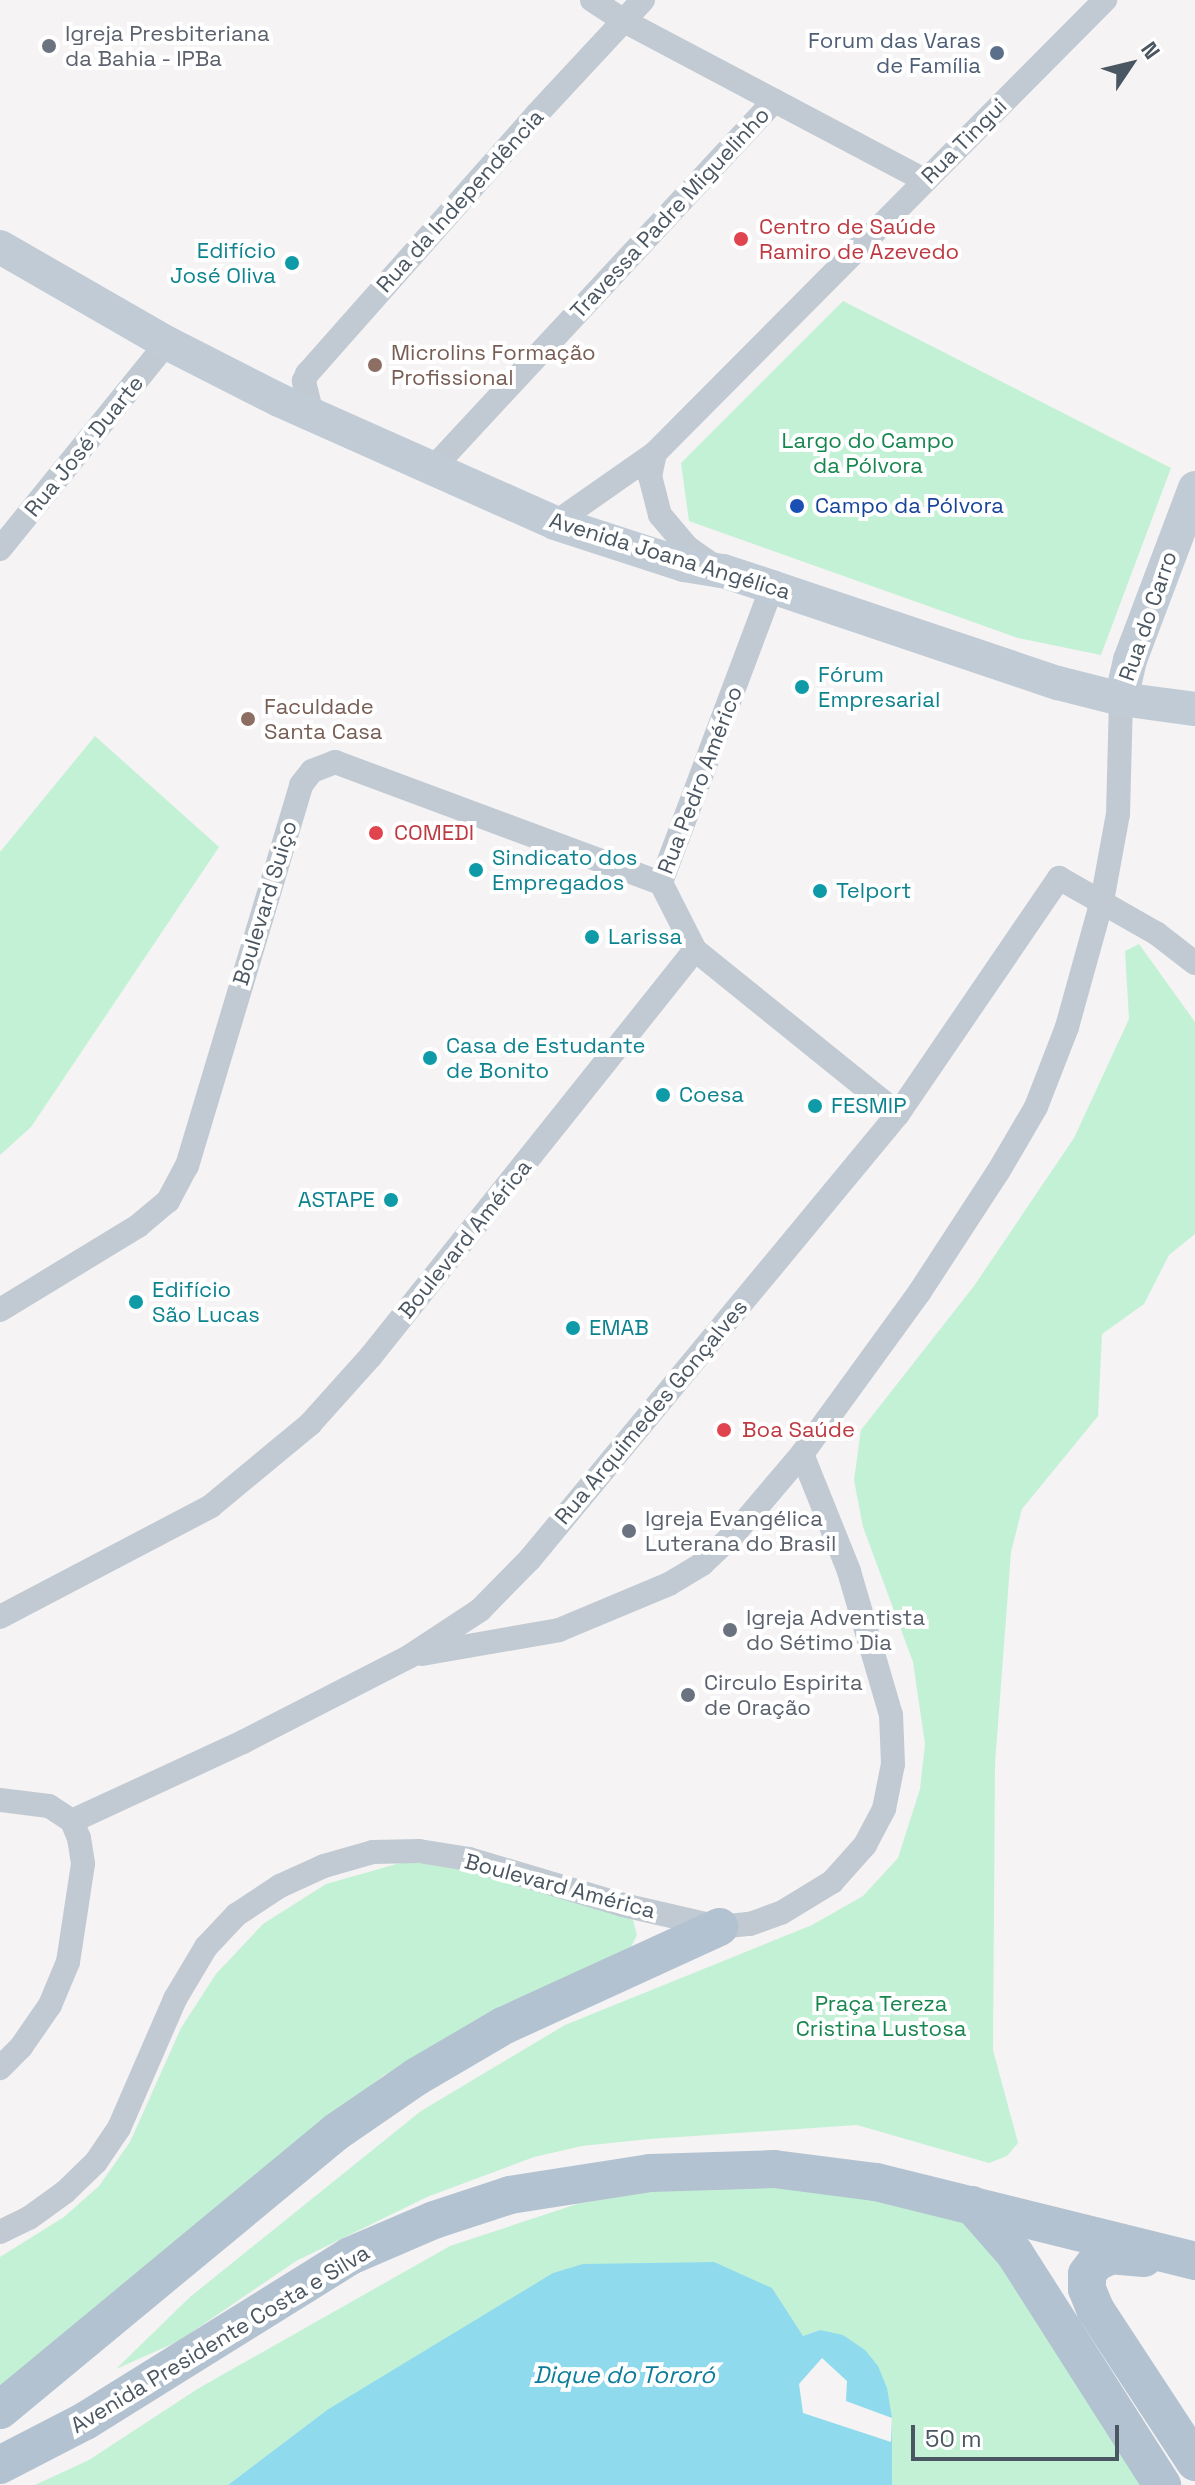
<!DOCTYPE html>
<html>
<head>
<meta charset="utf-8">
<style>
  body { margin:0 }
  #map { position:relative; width:1195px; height:2485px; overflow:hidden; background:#f5f3f3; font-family:"Space Grotesk",sans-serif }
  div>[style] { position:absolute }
  .green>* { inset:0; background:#c3f1d5 }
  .water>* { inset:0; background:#90daee }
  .pier>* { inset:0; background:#f5f3f3 }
  .street>* { height:24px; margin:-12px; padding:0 12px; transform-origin:12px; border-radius:12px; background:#c1cad2 }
  .secondary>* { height:34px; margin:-17px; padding:0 17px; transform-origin:17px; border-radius:17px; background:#c1cbd6 }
  .primary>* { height:38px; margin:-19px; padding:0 19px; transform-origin:19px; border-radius:19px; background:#b3c2d1 }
  .dots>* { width:22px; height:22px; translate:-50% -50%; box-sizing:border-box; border:4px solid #fff; border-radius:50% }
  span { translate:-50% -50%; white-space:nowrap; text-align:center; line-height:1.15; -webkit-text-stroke:8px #fff; paint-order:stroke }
  .worship-label { font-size:22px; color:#5b616d }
  .left { translate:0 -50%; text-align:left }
  .service-label { font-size:22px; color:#4e5e75 }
  .right { translate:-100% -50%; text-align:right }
  .street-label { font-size:22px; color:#4a5661 }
  .health-label { font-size:22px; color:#be3a42 }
  .culture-label { font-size:22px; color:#0d838f }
  .education-label { font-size:22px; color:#785e54 }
  .park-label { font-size:22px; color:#17864f }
  .transit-label { font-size:22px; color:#164399 }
  .water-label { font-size:24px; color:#0c7c9b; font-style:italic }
  .north { position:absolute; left:1091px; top:24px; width:80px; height:80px; -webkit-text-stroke:6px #fff; paint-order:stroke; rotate:55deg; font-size:22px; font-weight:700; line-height:32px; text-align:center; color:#4a5661 }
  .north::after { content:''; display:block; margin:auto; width:28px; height:36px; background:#4a5661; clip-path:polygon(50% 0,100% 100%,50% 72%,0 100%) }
  .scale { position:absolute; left:911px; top:2425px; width:208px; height:36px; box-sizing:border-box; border:4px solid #4a5661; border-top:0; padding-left:10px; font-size:24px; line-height:28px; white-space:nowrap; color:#4a5661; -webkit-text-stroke:6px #fff; paint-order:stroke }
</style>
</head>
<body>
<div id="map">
  <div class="green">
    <i style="clip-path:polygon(843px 301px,1171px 468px,1101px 655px,1018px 638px,689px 521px,681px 463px)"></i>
    <i style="clip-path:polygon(95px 736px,219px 847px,31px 1127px,0 1155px,0 852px)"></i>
    <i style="clip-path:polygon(1139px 944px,1195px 1022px,1195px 1234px,1169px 1255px,1144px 1304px,1102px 1334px,1098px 1416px,1022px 1509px,1011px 1552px,995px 1764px,993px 2050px,1018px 2143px,1007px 2156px,989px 2163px,857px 2125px,649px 2139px,582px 2146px,534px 2157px,427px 2197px,296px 2261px,179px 2341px,116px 2369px,190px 2297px,421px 2111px,565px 2025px,812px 1925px,863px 1896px,898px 1858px,920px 1789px,925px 1744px,913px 1662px,863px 1527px,854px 1480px,861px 1430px,974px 1286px,1074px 1138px,1129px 1019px,1125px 951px)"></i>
    <i style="clip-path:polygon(411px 1860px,488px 1872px,616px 1911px,633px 1920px,637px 1935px,631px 1947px,384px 2075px,227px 2198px,0 2388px,0 2257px,64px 2217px,99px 2186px,130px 2142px,181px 2028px,216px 1974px,263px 1924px,326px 1884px)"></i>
    <i style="clip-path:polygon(717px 2179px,844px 2185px,1013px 2228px,1174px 2485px,892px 2485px,892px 2418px,820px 2330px,803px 2336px,796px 2329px,772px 2288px,327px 2410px,228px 2485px,35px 2485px,89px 2460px,199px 2388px,450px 2246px,577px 2204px)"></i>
  </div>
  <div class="water">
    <i style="clip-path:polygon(714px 2262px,772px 2288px,803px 2336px,820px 2330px,843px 2335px,865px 2350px,878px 2366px,887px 2388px,892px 2418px,892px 2485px,228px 2485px,327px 2410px,553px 2273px,583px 2264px)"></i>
  </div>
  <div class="pier">
    <i style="clip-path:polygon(822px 2358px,847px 2381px,846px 2401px,892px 2418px,891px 2442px,803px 2413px,799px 2384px)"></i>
  </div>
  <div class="street">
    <i style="left:592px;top:0;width:38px;rotate:33deg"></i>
    <i style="left:624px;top:21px;width:340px;rotate:27.9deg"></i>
    <i style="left:312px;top:414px;width:34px;rotate:-104deg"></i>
    <i style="left:304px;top:381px;width:8px;rotate:-67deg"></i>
    <i style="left:307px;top:374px;width:347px;rotate:-48.5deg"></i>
    <i style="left:537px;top:114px;width:156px;rotate:-47.1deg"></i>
    <i style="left:655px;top:453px;width:24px;rotate:102deg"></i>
    <i style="left:650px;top:476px;width:40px;rotate:75.6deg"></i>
    <i style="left:660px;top:515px;width:42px;rotate:49.8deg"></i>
    <i style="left:687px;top:547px;width:35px;rotate:35deg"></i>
    <i style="left:434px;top:467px;width:500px;rotate:-47.1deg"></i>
    <i style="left:555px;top:523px;width:122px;rotate:-35deg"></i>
    <i style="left:655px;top:453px;width:639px;rotate:-45.19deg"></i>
    <i style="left:0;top:549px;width:265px;rotate:-51deg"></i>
    <i style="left:772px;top:587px;width:316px;rotate:110.6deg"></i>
    <i style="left:661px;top:883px;width:75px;rotate:63.1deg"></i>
    <i style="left:695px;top:950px;width:261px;rotate:38.9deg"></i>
    <i style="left:0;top:1310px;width:162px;rotate:-31.3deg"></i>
    <i style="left:138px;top:1226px;width:39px;rotate:-40deg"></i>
    <i style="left:168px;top:1201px;width:40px;rotate:-62deg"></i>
    <i style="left:187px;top:1166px;width:398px;rotate:-73.3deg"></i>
    <i style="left:301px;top:785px;width:18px;rotate:-52deg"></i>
    <i style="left:312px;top:771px;width:25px;rotate:-21deg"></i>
    <i style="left:335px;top:762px;width:348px;rotate:20.4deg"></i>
    <i style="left:0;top:1617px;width:238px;rotate:-27.7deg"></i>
    <i style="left:211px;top:1506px;width:129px;rotate:-39.6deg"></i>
    <i style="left:310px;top:1424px;width:91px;rotate:-48.1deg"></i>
    <i style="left:371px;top:1356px;width:519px;rotate:-51.41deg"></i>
    <i style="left:422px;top:1654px;width:139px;rotate:-9.9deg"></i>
    <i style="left:559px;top:1630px;width:119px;rotate:-22.7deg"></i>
    <i style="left:669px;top:1584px;width:39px;rotate:-31deg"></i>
    <i style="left:702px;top:1564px;width:45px;rotate:-43.2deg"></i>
    <i style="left:735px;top:1533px;width:104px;rotate:-49.7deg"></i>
    <i style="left:802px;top:1454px;width:199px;rotate:-54deg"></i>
    <i style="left:919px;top:1293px;width:145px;rotate:-56.9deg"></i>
    <i style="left:998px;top:1172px;width:75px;rotate:-59.7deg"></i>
    <i style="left:1036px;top:1107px;width:86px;rotate:-68.8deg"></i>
    <i style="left:1067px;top:1027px;width:131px;rotate:-74.5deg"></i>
    <i style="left:1102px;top:901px;width:88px;rotate:-79.6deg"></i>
    <i style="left:1118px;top:814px;width:115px;rotate:-88.5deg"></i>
    <i style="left:0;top:1800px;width:49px;rotate:7deg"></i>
    <i style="left:49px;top:1806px;width:27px;rotate:33deg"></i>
    <i style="left:72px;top:1821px;width:18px;rotate:68deg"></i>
    <i style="left:79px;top:1838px;width:26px;rotate:81deg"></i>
    <i style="left:83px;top:1864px;width:99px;rotate:98.7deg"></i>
    <i style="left:68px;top:1962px;width:47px;rotate:112.7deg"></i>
    <i style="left:50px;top:2005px;width:51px;rotate:124.6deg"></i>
    <i style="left:21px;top:2047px;width:30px;rotate:135deg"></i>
    <i style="left:72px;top:1821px;width:188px;rotate:-24.8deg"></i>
    <i style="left:243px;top:1742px;width:188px;rotate:-27.2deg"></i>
    <i style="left:410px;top:1656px;width:84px;rotate:-33.3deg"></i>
    <i style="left:480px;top:1610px;width:71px;rotate:-45.6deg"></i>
    <i style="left:530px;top:1559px;width:577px;rotate:-50.41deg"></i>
    <i style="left:898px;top:1114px;width:286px;rotate:-55.7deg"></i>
    <i style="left:1059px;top:878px;width:112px;rotate:29.6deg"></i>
    <i style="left:1156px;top:933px;width:49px;rotate:37.6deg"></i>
    <i style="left:0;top:2232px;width:32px;rotate:-26deg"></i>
    <i style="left:29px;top:2218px;width:44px;rotate:-35.8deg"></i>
    <i style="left:65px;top:2192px;width:43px;rotate:-44.1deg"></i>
    <i style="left:96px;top:2162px;width:41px;rotate:-55.9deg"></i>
    <i style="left:119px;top:2128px;width:141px;rotate:-66.5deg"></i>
    <i style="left:175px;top:1999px;width:61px;rotate:-59.2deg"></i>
    <i style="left:206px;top:1947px;width:44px;rotate:-46.8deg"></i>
    <i style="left:236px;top:1915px;width:53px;rotate:-33.4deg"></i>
    <i style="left:280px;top:1886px;width:48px;rotate:-24.4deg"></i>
    <i style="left:324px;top:1866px;width:51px;rotate:-15.9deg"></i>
    <i style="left:373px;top:1852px;width:46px;rotate:-1.2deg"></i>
    <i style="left:419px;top:1851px;width:51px;rotate:9.1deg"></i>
    <i style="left:469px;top:1859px;width:161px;rotate:16.6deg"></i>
    <i style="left:623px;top:1905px;width:98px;rotate:12.9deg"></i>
    <i style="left:719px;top:1927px;width:31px;rotate:-6deg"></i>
    <i style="left:750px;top:1924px;width:33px;rotate:-20deg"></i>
    <i style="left:781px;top:1913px;width:60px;rotate:-31.3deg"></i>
    <i style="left:832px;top:1882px;width:50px;rotate:-48.3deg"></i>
    <i style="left:865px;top:1845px;width:41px;rotate:-62.2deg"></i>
    <i style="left:884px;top:1809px;width:46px;rotate:-78.7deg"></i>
    <i style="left:893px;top:1764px;width:49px;rotate:-92.3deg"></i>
    <i style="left:891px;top:1715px;width:150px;rotate:-106.3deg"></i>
    <i style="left:849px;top:1571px;width:126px;rotate:-111.9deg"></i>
  </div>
  <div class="secondary">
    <i style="left:0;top:247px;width:193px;rotate:29.9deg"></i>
    <i style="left:167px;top:343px;width:126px;rotate:27deg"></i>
    <i style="left:279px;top:400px;width:302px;rotate:24deg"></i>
    <i style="left:555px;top:523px;width:136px;rotate:18deg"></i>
    <i style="left:684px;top:565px;width:39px;rotate:9deg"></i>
    <i style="left:723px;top:571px;width:52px;rotate:18.1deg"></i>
    <i style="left:772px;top:587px;width:302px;rotate:18.6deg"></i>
    <i style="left:1058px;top:683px;width:65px;rotate:14.3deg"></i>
    <i style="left:1121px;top:699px;width:75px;rotate:7.7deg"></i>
    <i style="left:1121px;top:699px;width:40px;rotate:-77deg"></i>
    <i style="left:1130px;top:660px;width:184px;rotate:-69.3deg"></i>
  </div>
  <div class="primary">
    <i style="left:972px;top:2205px;width:65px;rotate:48.7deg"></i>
    <i style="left:1015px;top:2254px;width:274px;rotate:57.5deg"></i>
    <i style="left:1144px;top:2258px;width:32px;rotate:-175deg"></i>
    <i style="left:1112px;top:2255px;width:17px;rotate:156deg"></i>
    <i style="left:1096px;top:2262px;width:15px;rotate:127deg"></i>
    <i style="left:1087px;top:2274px;width:15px;rotate:90deg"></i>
    <i style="left:1087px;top:2289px;width:22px;rotate:68deg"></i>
    <i style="left:1095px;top:2309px;width:183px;rotate:56.8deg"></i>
    <i style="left:0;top:2410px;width:436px;rotate:-39.6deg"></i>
    <i style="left:336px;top:2132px;width:97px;rotate:-34.5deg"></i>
    <i style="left:416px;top:2077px;width:101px;rotate:-30.4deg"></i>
    <i style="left:503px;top:2026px;width:238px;rotate:-24.6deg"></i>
    <i style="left:0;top:2465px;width:96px;rotate:-27.4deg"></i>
    <i style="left:85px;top:2421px;width:312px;rotate:-31.9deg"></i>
    <i style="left:350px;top:2256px;width:91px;rotate:-23.2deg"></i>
    <i style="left:434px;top:2220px;width:80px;rotate:-18.2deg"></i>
    <i style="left:510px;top:2195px;width:142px;rotate:-8.9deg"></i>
    <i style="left:650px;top:2173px;width:124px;rotate:-1.8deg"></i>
    <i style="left:774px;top:2169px;width:103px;rotate:7.3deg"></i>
    <i style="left:876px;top:2182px;width:329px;rotate:13.9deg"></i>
  </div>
  <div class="dots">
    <i style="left:49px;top:46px;background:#6b7280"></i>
    <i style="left:997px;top:53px;background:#5c6f8a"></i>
    <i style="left:741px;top:239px;background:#e0444e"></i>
    <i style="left:292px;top:263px;background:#0f9aa8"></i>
    <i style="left:375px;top:365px;background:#8d6e63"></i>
    <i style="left:797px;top:506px;background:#1a4fb4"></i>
    <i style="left:802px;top:687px;background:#0f9aa8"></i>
    <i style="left:248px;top:719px;background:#8d6e63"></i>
    <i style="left:376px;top:833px;background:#e0444e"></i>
    <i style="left:476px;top:870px;background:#0f9aa8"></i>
    <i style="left:820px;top:891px;background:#0f9aa8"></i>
    <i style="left:592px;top:937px;background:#0f9aa8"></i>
    <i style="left:430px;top:1058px;background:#0f9aa8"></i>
    <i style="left:663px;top:1095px;background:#0f9aa8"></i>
    <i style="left:815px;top:1106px;background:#0f9aa8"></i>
    <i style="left:391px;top:1200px;background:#0f9aa8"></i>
    <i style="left:136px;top:1302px;background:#0f9aa8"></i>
    <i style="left:573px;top:1328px;background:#0f9aa8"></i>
    <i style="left:724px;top:1430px;background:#e0444e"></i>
    <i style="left:629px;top:1531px;background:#6b7280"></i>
    <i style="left:730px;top:1630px;background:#6b7280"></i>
    <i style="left:688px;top:1695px;background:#6b7280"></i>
  </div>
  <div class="worship-label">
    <span class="left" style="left:65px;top:46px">Igreja Presbiteriana<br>da Bahia - IPBa</span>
    <span class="left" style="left:645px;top:1531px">Igreja Evangélica<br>Luterana do Brasil</span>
    <span class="left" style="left:746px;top:1630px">Igreja Adventista<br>do Sétimo Dia</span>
    <span class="left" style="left:704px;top:1695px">Circulo Espirita<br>de Oração</span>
  </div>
  <div class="service-label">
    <span class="right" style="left:981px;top:53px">Forum das Varas<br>de Família</span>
  </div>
  <div class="street-label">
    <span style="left:964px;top:141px;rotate:-45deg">Rua Tingui</span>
    <span style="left:460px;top:201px;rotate:-48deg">Rua da Independência</span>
    <span style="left:670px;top:213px;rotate:-47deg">Travessa Padre Miguelinho</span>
    <span style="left:84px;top:446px;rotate:-51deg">Rua José Duarte</span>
    <span style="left:670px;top:556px;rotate:17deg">Avenida Joana Angélica</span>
    <span style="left:1148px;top:616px;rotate:-71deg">Rua do Carro</span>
    <span style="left:700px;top:780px;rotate:-69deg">Rua Pedro Américo</span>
    <span style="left:265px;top:903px;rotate:-73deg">Boulevard Suiço</span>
    <span style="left:465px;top:1239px;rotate:-51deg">Boulevard América</span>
    <span style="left:651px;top:1412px;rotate:-50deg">Rua Arquimedes Gonçalves</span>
    <span style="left:560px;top:1886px;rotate:15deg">Boulevard América</span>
    <span style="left:220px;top:2339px;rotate:-31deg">Avenida Presidente Costa e Silva</span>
  </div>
  <div class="health-label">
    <span class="left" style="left:759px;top:239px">Centro de Saúde<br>Ramiro de Azevedo</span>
    <span class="left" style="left:394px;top:833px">COMEDI</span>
    <span class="left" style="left:742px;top:1430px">Boa Saúde</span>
  </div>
  <div class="culture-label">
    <span class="right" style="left:276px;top:263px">Edifício<br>José Oliva</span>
    <span class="left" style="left:818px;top:687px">Fórum<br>Empresarial</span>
    <span class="left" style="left:492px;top:870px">Sindicato dos<br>Empregados</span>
    <span class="left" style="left:836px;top:891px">Telport</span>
    <span class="left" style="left:608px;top:937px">Larissa</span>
    <span class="left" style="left:446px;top:1058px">Casa de Estudante<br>de Bonito</span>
    <span class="left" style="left:679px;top:1095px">Coesa</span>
    <span class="left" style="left:831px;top:1106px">FESMIP</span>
    <span class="right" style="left:375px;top:1200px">ASTAPE</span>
    <span class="left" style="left:152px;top:1302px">Edifício<br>São Lucas</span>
    <span class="left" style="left:589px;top:1328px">EMAB</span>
  </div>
  <div class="education-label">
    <span class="left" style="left:391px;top:365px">Microlins Formação<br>Profissional</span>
    <span class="left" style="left:264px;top:719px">Faculdade<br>Santa Casa</span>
  </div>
  <div class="park-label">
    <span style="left:868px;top:453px">Largo do Campo<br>da Pólvora</span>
    <span style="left:881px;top:2016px">Praça Tereza<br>Cristina Lustosa</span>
  </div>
  <div class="transit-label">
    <span class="left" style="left:815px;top:506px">Campo da Pólvora</span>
  </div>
  <div class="water-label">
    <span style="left:624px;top:2375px">Dique do Tororó</span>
  </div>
  <div class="north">N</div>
  <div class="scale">50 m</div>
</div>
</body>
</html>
